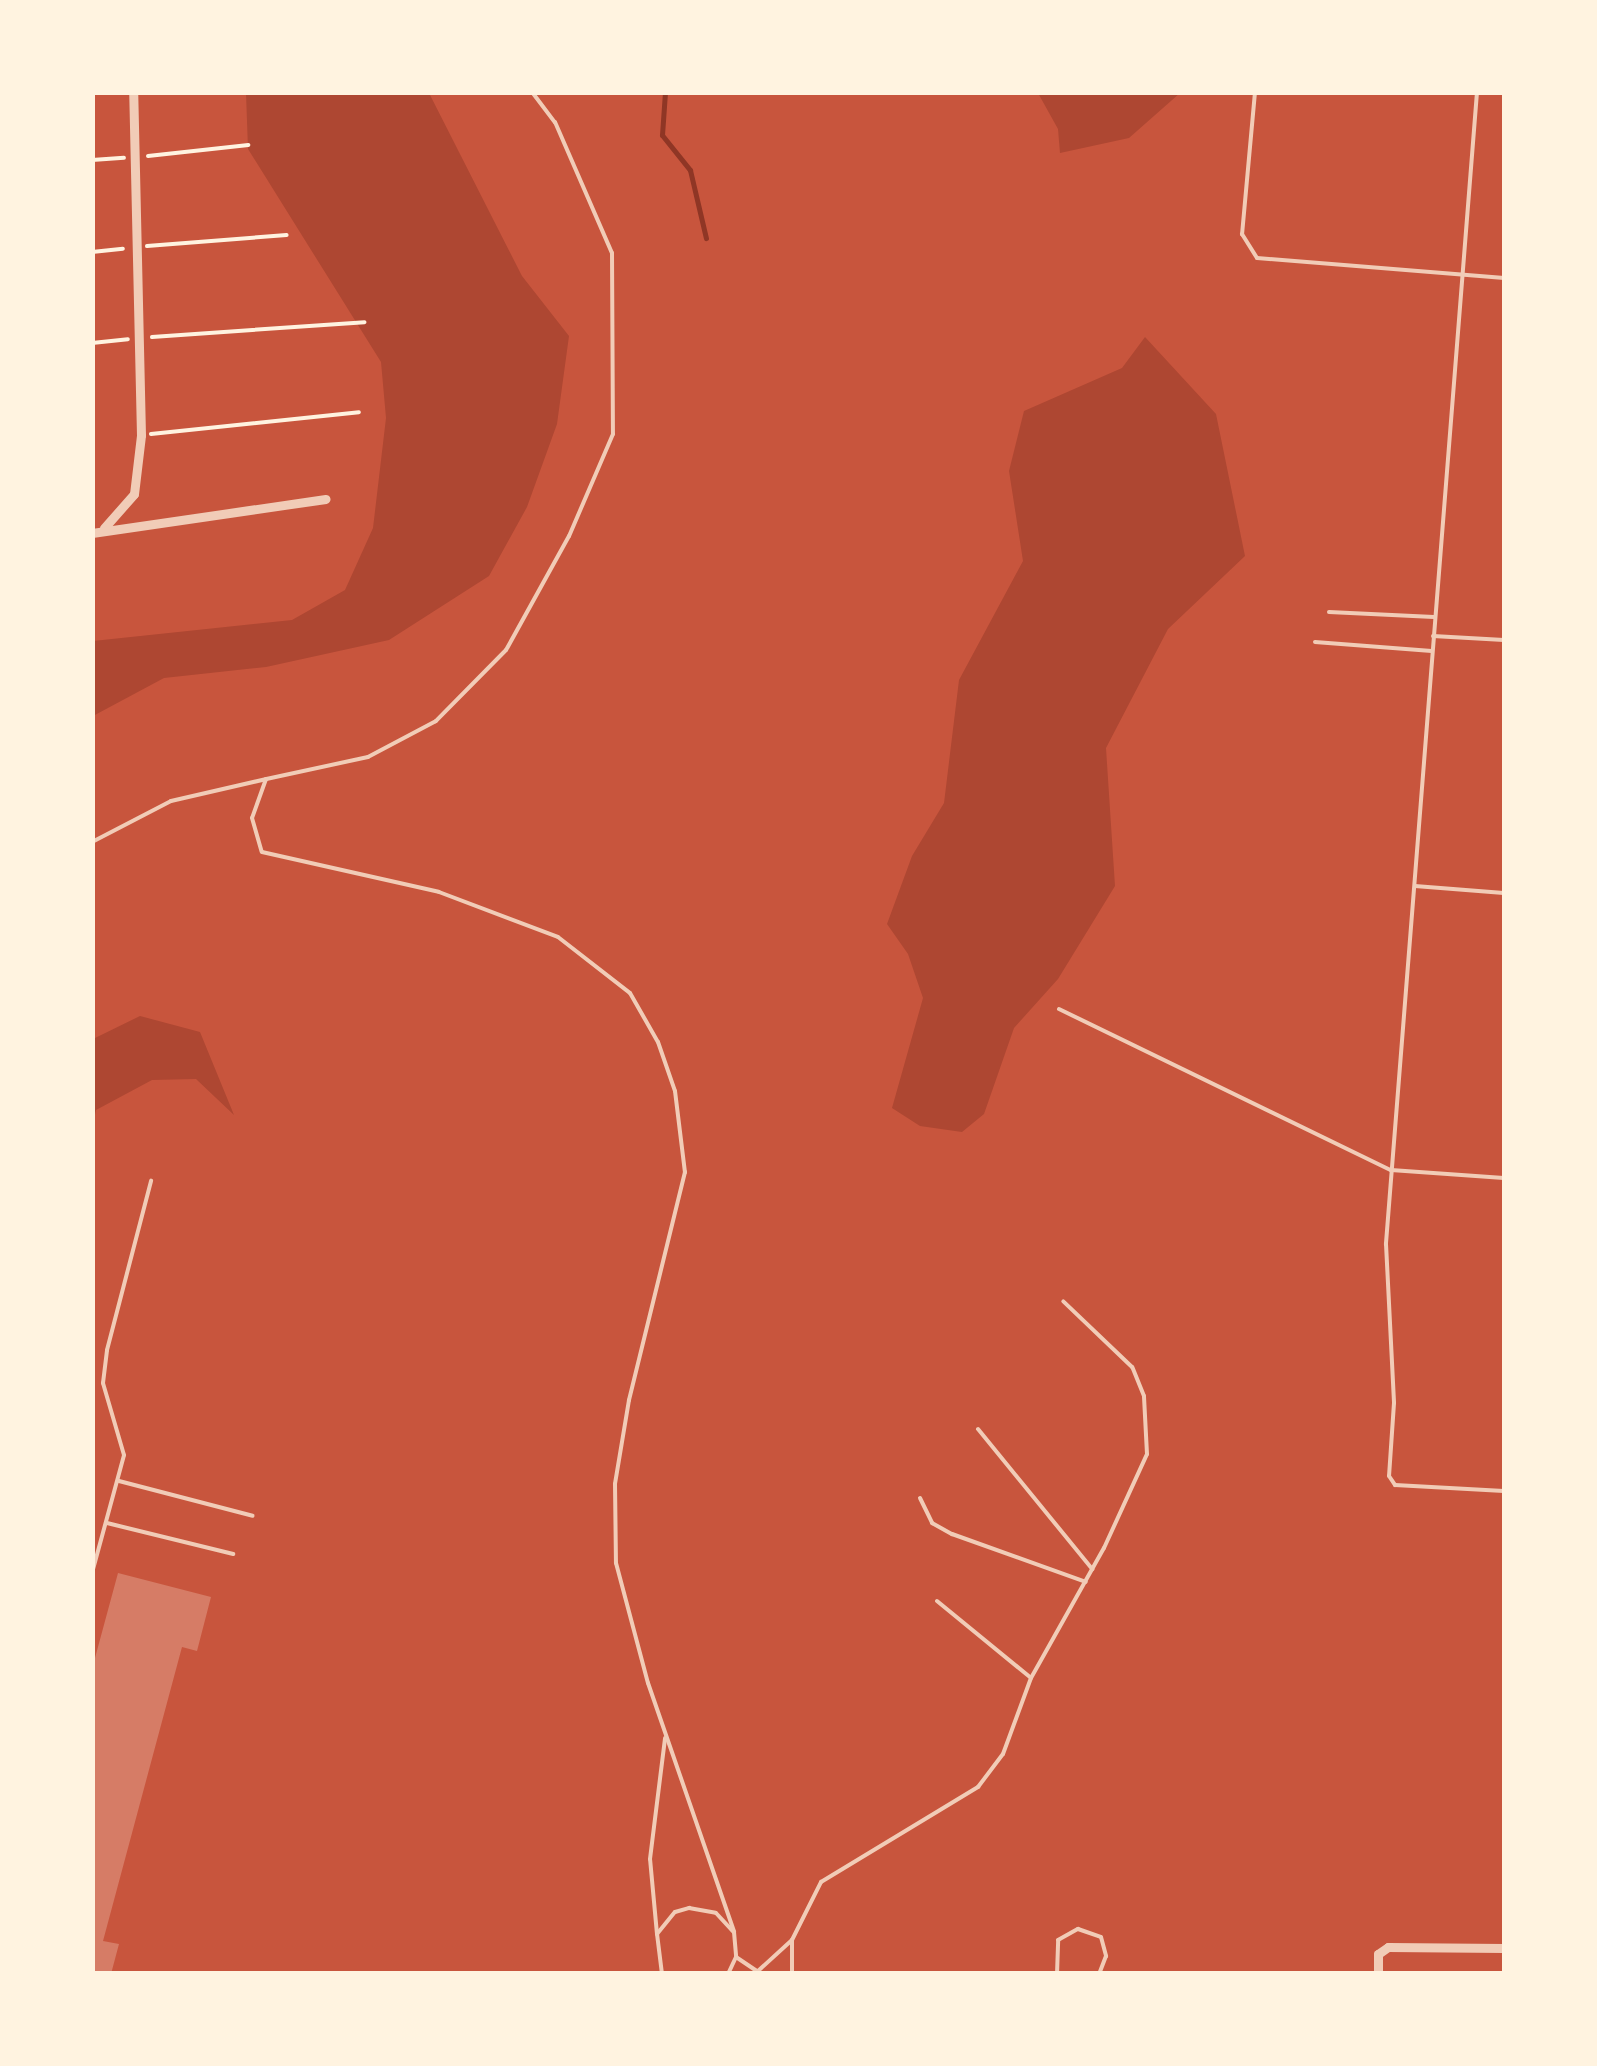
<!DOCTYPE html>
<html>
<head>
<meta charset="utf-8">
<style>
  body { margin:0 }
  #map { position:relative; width:1597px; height:2066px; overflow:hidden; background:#c8553d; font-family:Cabin,sans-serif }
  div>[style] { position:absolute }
  .green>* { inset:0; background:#ae4732 }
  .stream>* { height:5px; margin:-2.5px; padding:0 2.5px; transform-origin:2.5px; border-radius:2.5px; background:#8f3625 }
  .building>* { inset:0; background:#d67c66 }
  .path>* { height:4px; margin:-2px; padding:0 2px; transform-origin:2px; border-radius:2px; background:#fff3e0 }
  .service>* { height:4px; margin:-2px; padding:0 2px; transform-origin:2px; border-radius:2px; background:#f1ccb7 }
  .minor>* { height:9px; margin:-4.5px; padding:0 4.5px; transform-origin:4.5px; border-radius:4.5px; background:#f1ccb7 }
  span { translate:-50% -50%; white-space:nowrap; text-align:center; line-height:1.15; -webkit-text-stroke:9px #fff3e0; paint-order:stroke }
  .frame { position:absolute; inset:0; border:95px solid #fff3e0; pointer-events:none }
</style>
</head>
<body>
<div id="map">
  <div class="green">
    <i style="clip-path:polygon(246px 93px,429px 93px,522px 276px,569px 336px,557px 424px,527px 507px,489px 576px,389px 640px,266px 667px,164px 678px,93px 716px,93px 641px,292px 620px,345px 590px,373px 528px,386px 418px,381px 362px,248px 149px)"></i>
    <i style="clip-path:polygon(1038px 93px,1180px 92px,1180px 93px,1129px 138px,1060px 153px,1058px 129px)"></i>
    <i style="clip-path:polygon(1145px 337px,1216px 414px,1245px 556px,1168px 629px,1106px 748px,1115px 886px,1058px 979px,1014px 1028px,984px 1114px,962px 1132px,920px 1126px,892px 1108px,923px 998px,908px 954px,887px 924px,912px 856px,944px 803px,959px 680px,1023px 561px,1009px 471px,1024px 411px,1122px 368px)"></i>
    <i style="clip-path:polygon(140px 1016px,200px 1032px,234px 1115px,196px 1079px,152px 1080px,96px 1110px,93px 1124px,93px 1039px)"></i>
  </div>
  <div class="stream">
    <i style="left:665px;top:92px;width:43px;rotate:94deg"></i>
    <i style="left:662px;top:135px;width:45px;rotate:51.3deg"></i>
    <i style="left:690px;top:170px;width:70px;rotate:76.8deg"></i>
  </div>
  <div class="building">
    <i style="clip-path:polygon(118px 1573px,211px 1597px,197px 1651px,182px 1647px,103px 1941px,119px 1944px,111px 1974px,92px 1974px,92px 1669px)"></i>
  </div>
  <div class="path">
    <i style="left:148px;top:156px;width:101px;rotate:-6.3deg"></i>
    <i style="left:92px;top:160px;width:32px;rotate:-4deg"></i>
    <i style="left:147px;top:246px;width:140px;rotate:-4.5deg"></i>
    <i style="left:92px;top:252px;width:31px;rotate:-6deg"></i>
    <i style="left:152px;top:337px;width:213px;rotate:-4deg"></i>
    <i style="left:92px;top:343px;width:36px;rotate:-6deg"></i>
    <i style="left:151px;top:434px;width:209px;rotate:-6deg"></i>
  </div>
  <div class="service">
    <i style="left:532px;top:92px;width:38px;rotate:53deg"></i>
    <i style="left:555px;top:122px;width:143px;rotate:66.5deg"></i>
    <i style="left:612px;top:253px;width:181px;rotate:89.7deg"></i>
    <i style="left:613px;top:434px;width:111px;rotate:113.3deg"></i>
    <i style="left:569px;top:536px;width:130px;rotate:118.9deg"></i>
    <i style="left:506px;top:650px;width:100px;rotate:134.6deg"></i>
    <i style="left:436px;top:721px;width:77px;rotate:152.1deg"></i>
    <i style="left:368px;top:757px;width:104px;rotate:167.8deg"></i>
    <i style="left:266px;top:779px;width:41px;rotate:109.7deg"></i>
    <i style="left:252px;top:818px;width:35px;rotate:74deg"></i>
    <i style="left:262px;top:852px;width:181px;rotate:12.7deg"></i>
    <i style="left:439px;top:892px;width:127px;rotate:20.7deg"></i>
    <i style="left:558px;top:937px;width:91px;rotate:37.9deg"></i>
    <i style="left:630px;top:993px;width:56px;rotate:60.3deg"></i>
    <i style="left:658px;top:1042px;width:52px;rotate:70.9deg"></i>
    <i style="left:675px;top:1091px;width:82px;rotate:83deg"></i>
    <i style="left:685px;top:1172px;width:235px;rotate:103.8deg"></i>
    <i style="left:629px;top:1400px;width:85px;rotate:99.5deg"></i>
    <i style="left:615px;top:1484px;width:79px;rotate:89.3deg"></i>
    <i style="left:616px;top:1563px;width:124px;rotate:75.1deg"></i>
    <i style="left:648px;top:1683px;width:263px;rotate:70.9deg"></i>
    <i style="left:1255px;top:92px;width:143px;rotate:95.2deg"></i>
    <i style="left:1242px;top:234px;width:28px;rotate:58deg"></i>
    <i style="left:1257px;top:258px;width:248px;rotate:4.6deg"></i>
    <i style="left:1477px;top:92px;width:1156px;rotate:94.52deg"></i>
    <i style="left:1386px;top:1244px;width:159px;rotate:87.1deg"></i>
    <i style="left:1394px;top:1403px;width:73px;rotate:93.9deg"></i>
    <i style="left:1389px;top:1476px;width:11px;rotate:56deg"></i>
    <i style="left:1395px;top:1485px;width:109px;rotate:3.2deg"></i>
    <i style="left:1329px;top:612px;width:105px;rotate:2.7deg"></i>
    <i style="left:1433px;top:636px;width:71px;rotate:3.2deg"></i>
    <i style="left:1315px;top:642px;width:117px;rotate:4.4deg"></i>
    <i style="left:92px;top:842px;width:89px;rotate:-27.4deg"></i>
    <i style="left:171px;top:801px;width:98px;rotate:-13deg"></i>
    <i style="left:1415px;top:886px;width:89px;rotate:4.5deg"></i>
    <i style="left:1059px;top:1009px;width:369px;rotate:25.9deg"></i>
    <i style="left:1391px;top:1170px;width:113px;rotate:4deg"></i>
    <i style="left:978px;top:1429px;width:181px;rotate:50.8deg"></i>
    <i style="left:119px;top:1481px;width:138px;rotate:14.6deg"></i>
    <i style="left:920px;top:1498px;width:28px;rotate:64deg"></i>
    <i style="left:932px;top:1523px;width:23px;rotate:29deg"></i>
    <i style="left:952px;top:1534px;width:142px;rotate:19.7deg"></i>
    <i style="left:107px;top:1523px;width:130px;rotate:13.8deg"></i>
    <i style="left:92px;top:1573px;width:122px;rotate:-74.8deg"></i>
    <i style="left:124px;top:1455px;width:75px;rotate:-106.3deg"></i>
    <i style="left:103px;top:1383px;width:33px;rotate:-83deg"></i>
    <i style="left:107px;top:1350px;width:175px;rotate:-75.4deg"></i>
    <i style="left:937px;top:1601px;width:120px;rotate:39.3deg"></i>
    <i style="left:657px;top:1934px;width:75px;rotate:-95.3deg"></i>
    <i style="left:650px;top:1859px;width:122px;rotate:-82.9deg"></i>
    <i style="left:736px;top:1957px;width:30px;rotate:34deg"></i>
    <i style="left:758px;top:1971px;width:46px;rotate:-42.4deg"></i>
    <i style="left:792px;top:1940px;width:65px;rotate:-63.4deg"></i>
    <i style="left:821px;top:1882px;width:184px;rotate:-31.2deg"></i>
    <i style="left:978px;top:1787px;width:41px;rotate:-52.9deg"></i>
    <i style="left:1003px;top:1754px;width:81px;rotate:-69.8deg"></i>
    <i style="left:1031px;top:1678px;width:149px;rotate:-60.7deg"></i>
    <i style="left:1104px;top:1548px;width:103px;rotate:-65.4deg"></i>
    <i style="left:1147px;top:1454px;width:58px;rotate:-93deg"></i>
    <i style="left:1144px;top:1396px;width:31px;rotate:-112deg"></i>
    <i style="left:1132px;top:1367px;width:95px;rotate:-136.3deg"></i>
    <i style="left:662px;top:1974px;width:40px;rotate:-97.1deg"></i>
    <i style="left:657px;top:1934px;width:28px;rotate:-51deg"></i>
    <i style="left:675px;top:1912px;width:15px;rotate:-16deg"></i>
    <i style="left:689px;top:1908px;width:27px;rotate:10deg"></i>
    <i style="left:716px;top:1913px;width:26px;rotate:47deg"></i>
    <i style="left:734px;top:1932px;width:25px;rotate:85deg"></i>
    <i style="left:736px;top:1957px;width:19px;rotate:115deg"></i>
    <i style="left:792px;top:1974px;width:34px;rotate:-90deg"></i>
    <i style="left:1057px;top:1974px;width:34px;rotate:-88deg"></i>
    <i style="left:1058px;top:1940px;width:23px;rotate:-29deg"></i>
    <i style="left:1078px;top:1929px;width:24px;rotate:19deg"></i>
    <i style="left:1101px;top:1937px;width:20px;rotate:75deg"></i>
    <i style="left:1106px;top:1956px;width:19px;rotate:111deg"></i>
  </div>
  <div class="minor">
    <i style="left:104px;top:528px;width:45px;rotate:-48.6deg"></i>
    <i style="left:134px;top:494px;width:59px;rotate:-83.2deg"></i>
    <i style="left:141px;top:435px;width:343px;rotate:-91.3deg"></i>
    <i style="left:92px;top:533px;width:236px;rotate:-8.3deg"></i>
    <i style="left:1378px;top:1974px;width:20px;rotate:-90deg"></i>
    <i style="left:1378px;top:1954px;width:12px;rotate:-35deg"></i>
    <i style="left:1388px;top:1947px;width:116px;rotate:0.5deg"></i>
  </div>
  <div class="frame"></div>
</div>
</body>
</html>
